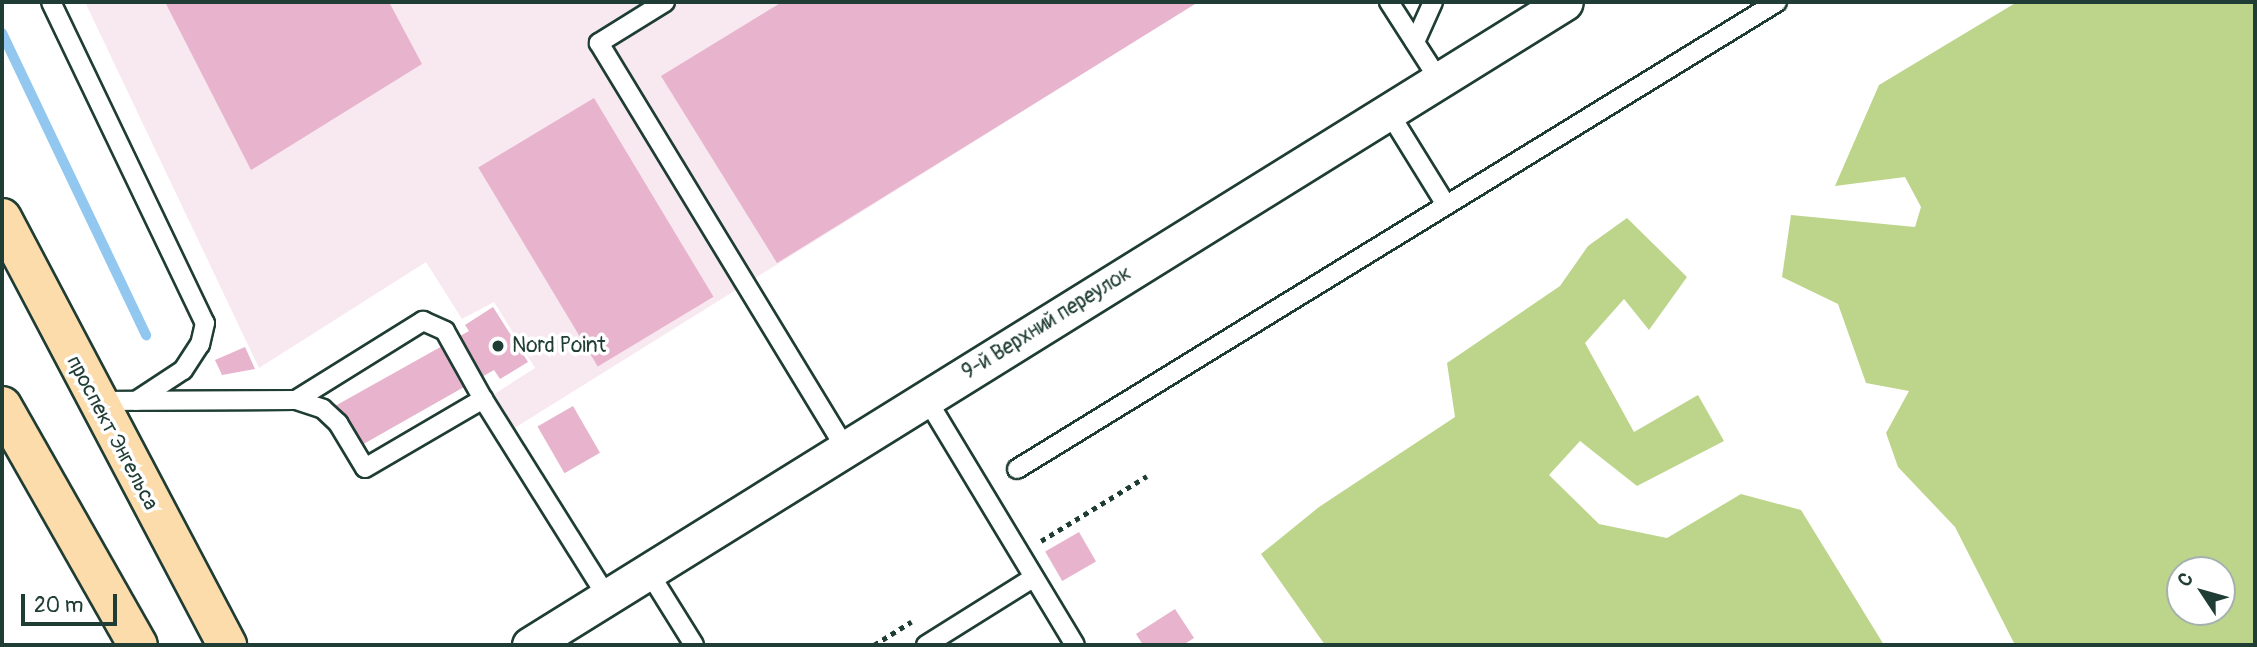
<!DOCTYPE html>
<html>
<head>
<meta charset="utf-8">
<style>
  body { margin:0 }
  #map { position:relative; width:2257px; height:647px; overflow:hidden; background:#fff; font-family:Pangolin,sans-serif }
  div>[style] { position:absolute }
  .built>* { inset:0; background:#f8e8f0 }
  .green>* { inset:0; background:#bdd58b }
  .stream>* { height:10px; margin:-5px; padding:0 5px; transform-origin:5px; border-radius:5px; background:#92c8f0 }
  .building>* { inset:0; background:#e7b3cd; transform-origin:0 0 }
  .path>* { height:4.5px; margin-top:-2.25px; transform-origin:0; background:repeating-linear-gradient(90deg,#1f3d34 0 5px,transparent 0 10px) }
  .roads { filter:drop-shadow(2px 0 #1f3d34) drop-shadow(-2px 0 #1f3d34) drop-shadow(0 2px #1f3d34) drop-shadow(0 -2px #1f3d34) }
  .service>* { height:18px; margin:-9px; padding:0 9px; transform-origin:9px; border-radius:9px; background:#fff }
  .minor>* { height:35px; margin:-17.5px; padding:0 17.5px; transform-origin:17.5px; border-radius:17.5px; background:#fff }
  .primary>* { height:38px; margin:-19px; padding:0 19px; transform-origin:19px; border-radius:19px; background:#fddcac }
  .dots>* { width:19px; height:19px; translate:-50% -50%; box-sizing:border-box; border:4px solid #fff; border-radius:50% }
  span { translate:-50% -50%; white-space:nowrap; text-align:center; line-height:1.15; -webkit-text-stroke:7px #fff; paint-order:stroke }
  .street-label { font-size:21px; color:#1f3d34 }
  .poi-label { font-size:21px; color:#1f3d34 }
  .left { translate:0 -50%; text-align:left }
  .frame { position:absolute; inset:0; border:4px solid #1f3d34; pointer-events:none }
  .north { position:absolute; left:2166px; top:556px; width:70px; height:70px; box-sizing:border-box; background:#fff; border:2px solid #a5b1ae; border-radius:50%; rotate:306deg; font-size:19px; font-weight:700; line-height:28px; text-align:center; color:#1f3d34 }
  .north::after { content:''; display:block; margin:auto; width:24px; height:32px; background:#1f3d34; clip-path:polygon(50% 0,100% 100%,50% 72%,0 100%) }
  .scale { position:absolute; left:21px; top:594px; width:96px; height:32px; box-sizing:border-box; border:4px solid #1f3d34; border-top:0; padding-left:9px; font-size:21px; line-height:24px; white-space:nowrap; color:#1f3d34; -webkit-text-stroke:5px #fff; paint-order:stroke }
</style>
</head>
<body>
<div id="map">
  <div class="built">
    <i style="clip-path:polygon(85px 2px,1198px 2px,513px 429px,493px 395px,535px 368px,494px 302px,462px 319px,426px 262px,259px 368px)"></i>
  </div>
  <div class="green">
    <i style="clip-path:polygon(evenodd,2017px 2px,2255px 2px,2255px 645px,2015px 645px,1955px 527px,1898px 467px,1886px 433px,1909px 391px,1866px 383px,1838px 304px,1782px 277px,1791px 215px,1915px 227px,1921px 207px,1905px 177px,1835px 186px,1879px 85px,2017px 2px,2180px 570px,2222px 570px,2222px 612px,2180px 612px,2180px 570px)"></i>
    <i style="clip-path:polygon(1627px 218px,1687px 277px,1649px 330px,1624px 299px,1585px 343px,1634px 432px,1698px 395px,1724px 441px,1637px 486px,1580px 441px,1549px 475px,1599px 524px,1667px 538px,1741px 494px,1801px 510px,1884px 645px,1325px 645px,1261px 554px,1319px 507px,1455px 417px,1447px 363px,1560px 286px,1588px 246px)"></i>
  </div>
  <div class="stream">
    <i style="left:2px;top:33px;width:335px;rotate:64.5deg"></i>
  </div>
  <div class="building">
    <i style="clip-path:polygon(165px 2px,389px 2px,422px 64px,251px 170px)"></i>
    <i style="clip-path:polygon(782px 2px,1194px 2px,1195px 4px,777px 263px,661px 76px)"></i>
    <i style="left:594px;top:98px;width:232px;height:135px;rotate:59deg"></i>
    <i style="clip-path:polygon(493px 307px,528px 362px,500px 379px,494px 370px,360px 446px,335px 406px,469px 331px,465px 325px)"></i>
    <i style="clip-path:polygon(245px 347px,255px 369px,222px 375px,215px 360px)"></i>
    <i style="left:573px;top:406px;width:54px;height:41px;rotate:60deg"></i>
    <i style="left:1079px;top:532px;width:34px;height:39px;rotate:60deg"></i>
    <i style="clip-path:polygon(1175px 609px,1194px 638px,1183px 645px,1143px 645px,1136px 634px)"></i>
  </div>
  <div class="path">
    <i style="left:1041px;top:541px;width:124px;rotate:-31.5deg"></i>
    <i style="left:874px;top:645px;width:44px;rotate:-31.9deg"></i>
  </div>
  <div class="roads">
    <div class="service">
      <i style="left:51px;top:2px;width:356px;rotate:64.4deg"></i>
      <i style="left:205px;top:323px;width:22px;rotate:103deg"></i>
      <i style="left:200px;top:344px;width:31px;rotate:123deg"></i>
      <i style="left:183px;top:370px;width:56px;rotate:146.6deg"></i>
      <i style="left:665px;top:2px;width:78px;rotate:148.2deg"></i>
      <i style="left:599px;top:43px;width:474px;rotate:58.7deg"></i>
      <i style="left:1389px;top:2px;width:93px;rotate:57.3deg"></i>
      <i style="left:1415px;top:42px;width:44px;rotate:-65.8deg"></i>
      <i style="left:1388px;top:111px;width:110px;rotate:58.3deg"></i>
      <i style="left:926px;top:398px;width:288px;rotate:58.9deg"></i>
      <i style="left:296px;top:400px;width:150px;rotate:-31.9deg"></i>
      <i style="left:423px;top:321px;width:24px;rotate:24deg"></i>
      <i style="left:445px;top:331px;width:78px;rotate:60.8deg"></i>
      <i style="left:98px;top:401px;width:198px;rotate:-0.3deg"></i>
      <i style="left:296px;top:400px;width:28px;rotate:18deg"></i>
      <i style="left:323px;top:409px;width:21px;rotate:43deg"></i>
      <i style="left:338px;top:423px;width:52px;rotate:59deg"></i>
      <i style="left:365px;top:468px;width:137px;rotate:-30.3deg"></i>
      <i style="left:483px;top:399px;width:234px;rotate:57.9deg"></i>
      <i style="left:1017px;top:469px;width:892px;rotate:-31.57deg"></i>
      <i style="left:648px;top:571px;width:87px;rotate:58.1deg"></i>
      <i style="left:926px;top:645px;width:126px;rotate:-32.1deg"></i>
    </div>
    <div class="minor">
      <i style="left:530px;top:645px;width:1218px;rotate:-31.85deg"></i>
    </div>
    <div class="primary">
      <i style="left:2px;top:218px;width:483px;rotate:62.2deg"></i>
      <i style="left:2px;top:406px;width:275px;rotate:60.4deg"></i>
    </div>
  </div>
  <div class="dots">
    <i style="left:498px;top:346px;background:#1f3d34"></i>
  </div>
  <div class="street-label">
    <span style="left:1047px;top:323px;rotate:-32deg">9-й Верхний переулок</span>
    <span style="left:112px;top:433px;rotate:62deg">проспект Энгельса</span>
  </div>
  <div class="poi-label">
    <span class="left" style="left:512px;top:346px">Nord Point</span>
  </div>
  <div class="frame"></div>
  <div class="north">С</div>
  <div class="scale">20 m</div>
</div>
</body>
</html>
